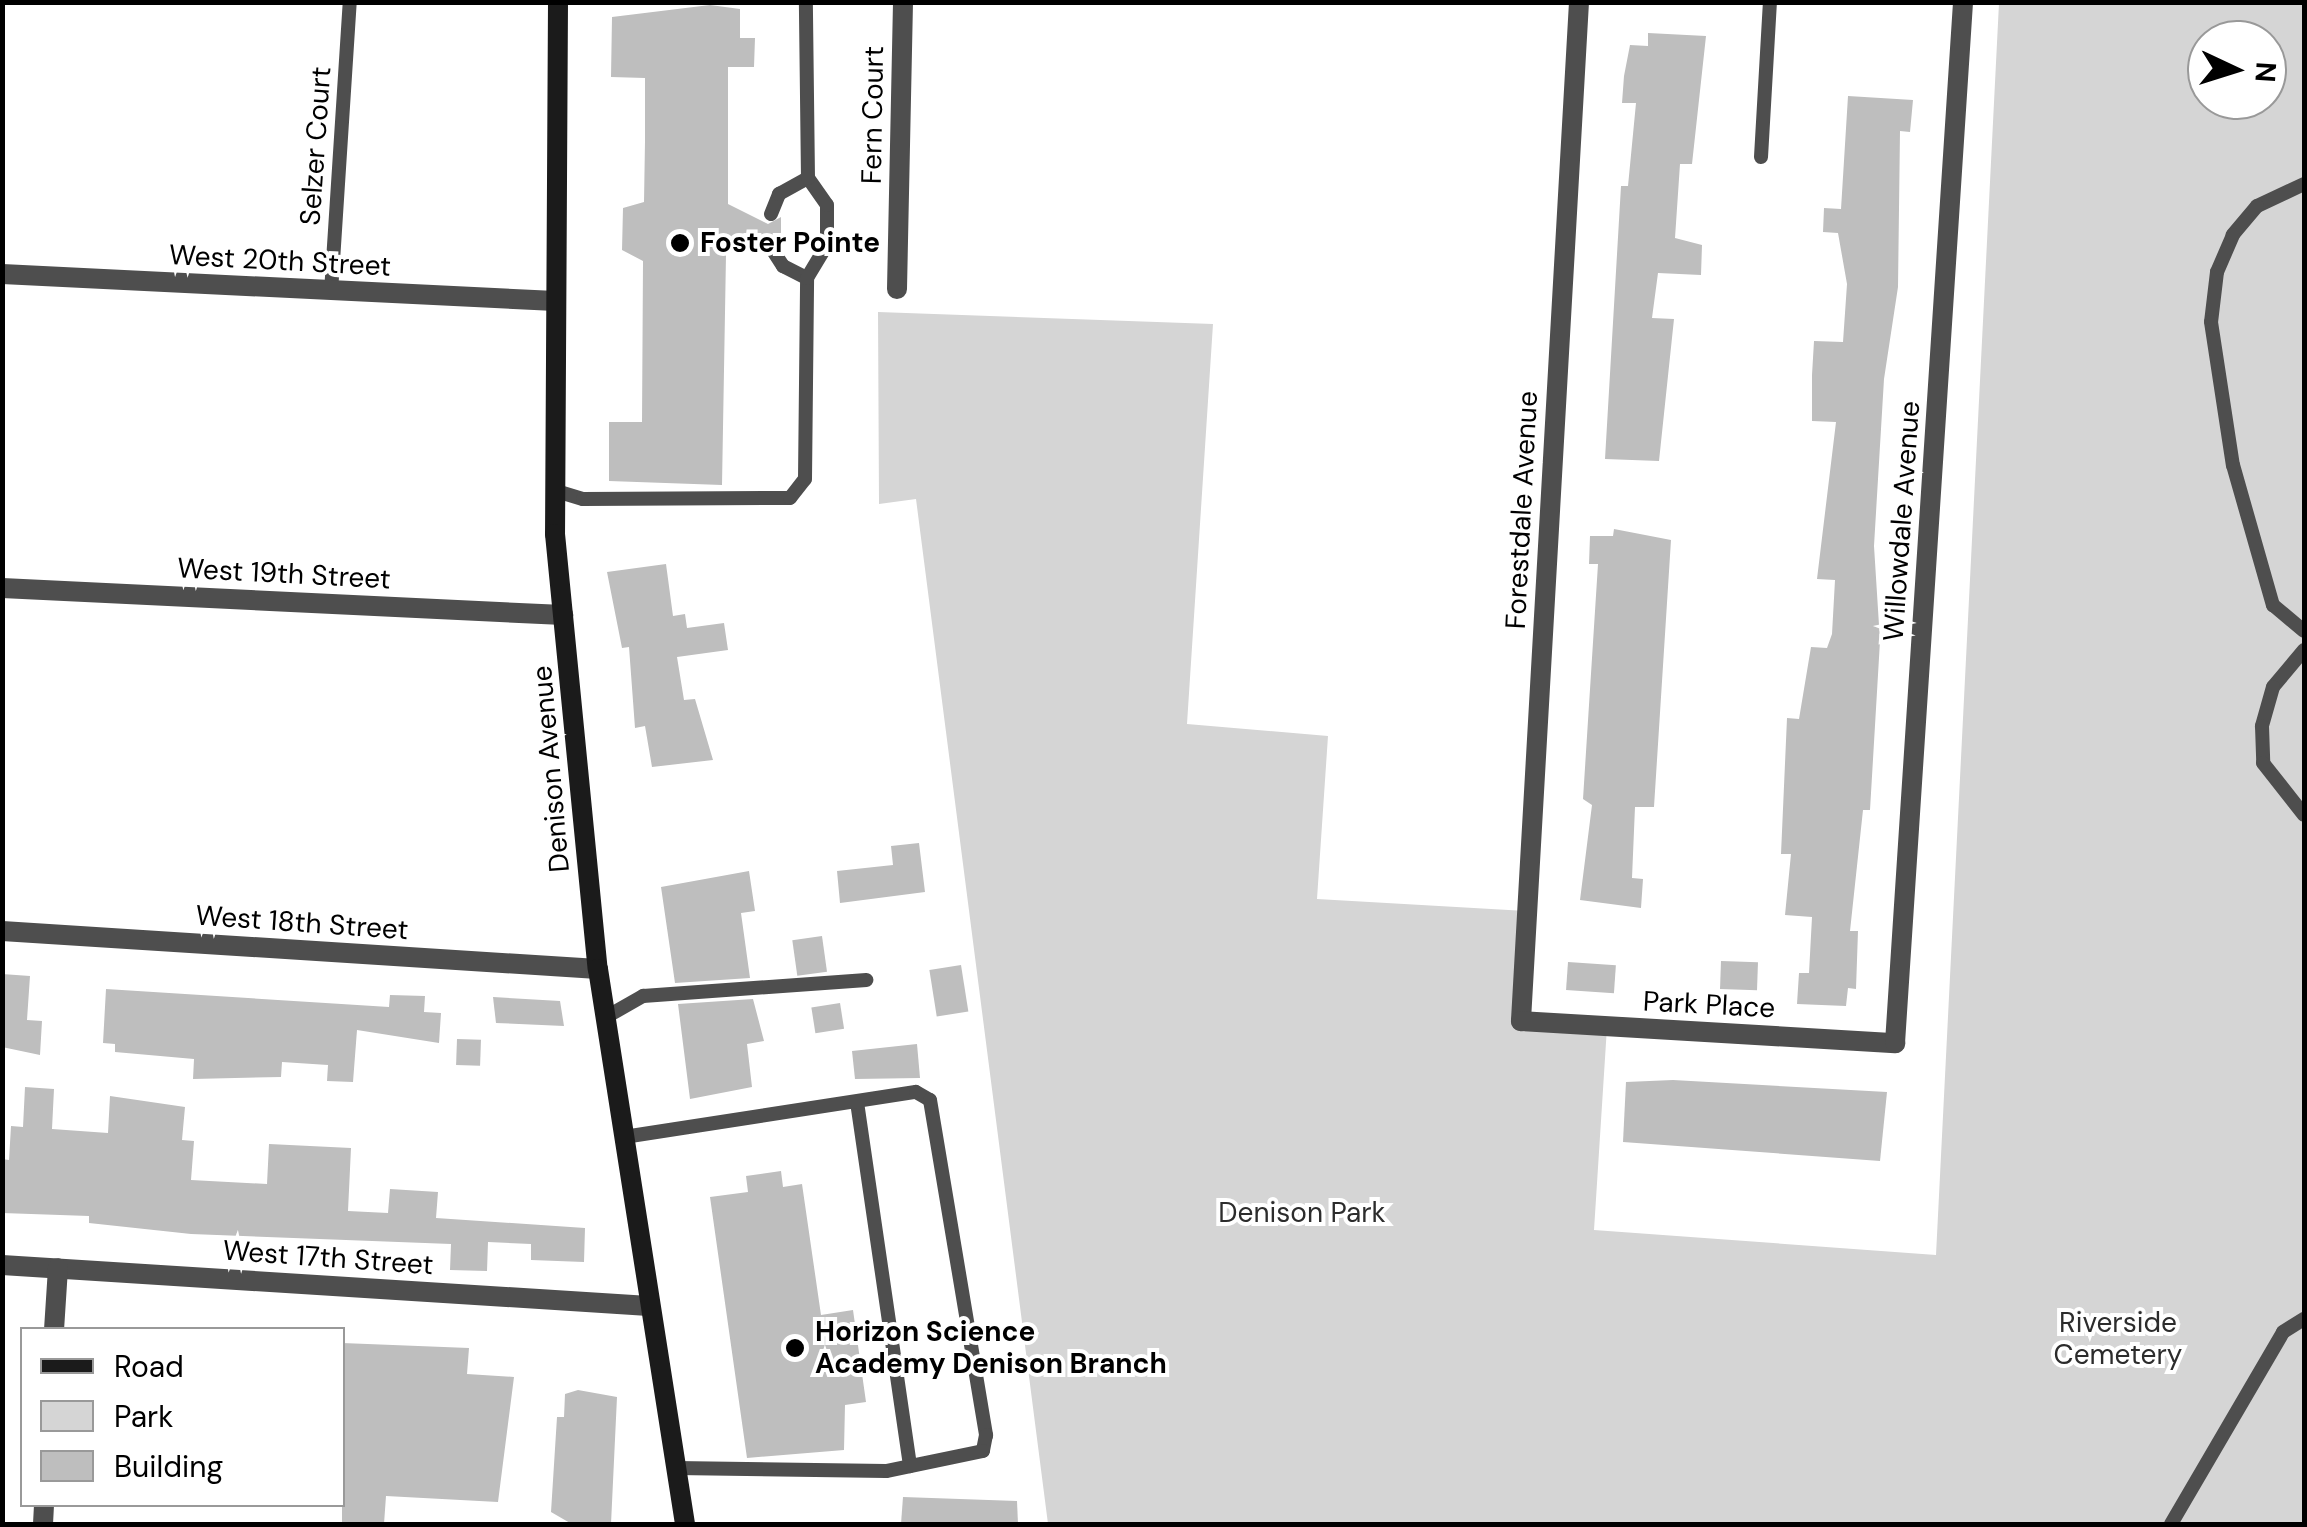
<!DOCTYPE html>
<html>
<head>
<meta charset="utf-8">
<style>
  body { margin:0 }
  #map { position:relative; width:2307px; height:1527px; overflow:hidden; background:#fff; font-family:"DM Sans",sans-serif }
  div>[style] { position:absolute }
  .green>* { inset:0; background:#d5d5d5 }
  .building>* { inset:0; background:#bebebe; transform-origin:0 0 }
  .service>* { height:14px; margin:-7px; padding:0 7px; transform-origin:7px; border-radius:7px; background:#4e4e4e }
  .minor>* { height:20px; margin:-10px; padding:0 10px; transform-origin:10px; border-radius:10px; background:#4e4e4e }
  .secondary>* { height:20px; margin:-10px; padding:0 10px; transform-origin:10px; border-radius:10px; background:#1b1b1b }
  .dots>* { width:28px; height:28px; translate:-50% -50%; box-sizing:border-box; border:5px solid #fff; border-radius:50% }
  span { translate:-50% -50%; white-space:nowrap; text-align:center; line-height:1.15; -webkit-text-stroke:8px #fff; paint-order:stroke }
  .street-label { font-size:28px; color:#000 }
  .poi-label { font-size:28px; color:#000; font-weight:700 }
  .left { translate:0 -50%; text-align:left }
  .park-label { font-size:28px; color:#2c2c2c }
  .frame { position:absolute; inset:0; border:5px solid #000; pointer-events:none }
  .legend { position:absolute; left:20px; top:1327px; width:325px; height:180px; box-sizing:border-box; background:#fff; border:2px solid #999; margin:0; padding:12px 18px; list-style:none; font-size:30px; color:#000 }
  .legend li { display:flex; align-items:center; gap:20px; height:50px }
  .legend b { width:50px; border:2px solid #999 }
  .north { position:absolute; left:2187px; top:20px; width:100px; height:100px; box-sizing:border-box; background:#fff; border:2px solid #999; border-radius:50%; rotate:94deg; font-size:28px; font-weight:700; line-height:40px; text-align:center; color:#000 }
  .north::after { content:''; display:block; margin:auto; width:35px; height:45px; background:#000; clip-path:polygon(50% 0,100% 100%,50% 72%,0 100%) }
</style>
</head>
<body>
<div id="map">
  <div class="green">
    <i style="clip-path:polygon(evenodd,1999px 3px,2304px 3px,2304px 1524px,1048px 1524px,916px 499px,879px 504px,878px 312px,1213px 324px,1187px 724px,1328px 736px,1317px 899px,1527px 911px,1521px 1021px,1607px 1027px,1594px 1230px,1936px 1255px,1999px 3px,2207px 40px,2267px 40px,2267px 100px,2207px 100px,2207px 40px)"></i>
  </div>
  <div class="building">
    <i style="clip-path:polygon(710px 5px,740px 9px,740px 38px,755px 38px,754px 67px,728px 67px,728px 204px,768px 224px,781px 217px,781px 243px,768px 236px,726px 255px,722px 485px,609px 481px,609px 422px,642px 422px,643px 261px,622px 250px,623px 208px,644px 202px,645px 141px,645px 78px,611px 77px,612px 17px)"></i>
    <i style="clip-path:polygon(1648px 33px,1706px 36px,1692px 164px,1680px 164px,1675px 238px,1702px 245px,1701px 275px,1658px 273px,1652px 318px,1674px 319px,1659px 461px,1605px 459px,1621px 186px,1628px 186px,1636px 103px,1622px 103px,1624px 76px,1630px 45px,1648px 46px)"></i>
    <i style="clip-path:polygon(1848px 96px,1913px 100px,1910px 132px,1900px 131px,1898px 287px,1884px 379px,1874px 546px,1880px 641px,1870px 810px,1863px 810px,1850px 931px,1858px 931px,1856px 989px,1848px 988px,1846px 1006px,1797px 1004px,1799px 973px,1809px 973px,1812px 917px,1785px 915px,1791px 854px,1781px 854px,1787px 718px,1799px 719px,1811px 647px,1827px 648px,1832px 634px,1835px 580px,1817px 579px,1836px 422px,1812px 421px,1812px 375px,1814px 341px,1843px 342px,1847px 284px,1838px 233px,1823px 232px,1824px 208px,1841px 209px)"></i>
    <i style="clip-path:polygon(1614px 529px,1671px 540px,1654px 807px,1635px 807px,1632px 878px,1643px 879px,1641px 908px,1580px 900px,1592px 805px,1583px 799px,1598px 564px,1589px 564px,1590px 536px,1613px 536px)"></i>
    <i style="clip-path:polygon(666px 564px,673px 616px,685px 614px,687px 628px,724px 623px,728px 650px,677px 657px,684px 700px,695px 699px,713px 760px,652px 767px,645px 726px,635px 728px,629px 647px,622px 648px,607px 572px)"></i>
    <i style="clip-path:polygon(919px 843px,925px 892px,840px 903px,837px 871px,893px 865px,891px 846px)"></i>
    <i style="clip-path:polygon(749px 871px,755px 911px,741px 913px,750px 978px,675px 983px,661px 887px)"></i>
    <i style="left:822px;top:936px;width:36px;height:30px;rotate:82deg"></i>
    <i style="left:1721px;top:961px;width:37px;height:28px;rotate:2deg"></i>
    <i style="left:1568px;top:962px;width:48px;height:28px;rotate:4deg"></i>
    <i style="left:961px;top:965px;width:47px;height:32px;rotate:81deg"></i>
    <i style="clip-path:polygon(2px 974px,30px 976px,27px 1020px,42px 1021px,40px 1055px,2px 1047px)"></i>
    <i style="clip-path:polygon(106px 989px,389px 1007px,390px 995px,425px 996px,424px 1012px,441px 1013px,439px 1043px,357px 1030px,353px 1082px,327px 1081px,328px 1065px,282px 1062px,281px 1077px,193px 1079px,194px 1059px,115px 1052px,115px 1044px,103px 1043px)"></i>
    <i style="clip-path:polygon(493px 997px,560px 1001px,564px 1026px,496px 1023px)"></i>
    <i style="clip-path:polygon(753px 999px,764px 1041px,747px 1044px,752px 1087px,690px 1099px,678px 1004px)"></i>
    <i style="left:840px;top:1003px;width:26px;height:29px;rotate:81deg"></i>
    <i style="left:457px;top:1039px;width:24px;height:26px;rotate:2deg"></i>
    <i style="clip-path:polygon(917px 1044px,920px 1078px,855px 1079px,852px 1051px)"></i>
    <i style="clip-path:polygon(1673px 1080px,1887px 1092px,1880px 1161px,1623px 1142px,1626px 1082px)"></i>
    <i style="clip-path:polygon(25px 1087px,54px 1089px,52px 1129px,108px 1133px,110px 1096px,185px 1107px,182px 1140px,194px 1141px,191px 1180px,267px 1184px,269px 1144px,351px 1148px,348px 1211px,388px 1213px,390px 1189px,438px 1192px,436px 1218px,585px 1228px,584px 1262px,531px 1260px,531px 1244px,488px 1242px,487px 1271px,450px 1270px,451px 1244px,191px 1234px,89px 1223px,89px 1216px,2px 1213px,2px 1159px,9px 1160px,11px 1126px,23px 1127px)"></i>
    <i style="clip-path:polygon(781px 1171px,783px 1187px,802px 1184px,821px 1315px,853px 1310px,866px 1402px,845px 1405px,844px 1450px,747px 1458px,710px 1197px,748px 1192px,746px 1176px)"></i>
    <i style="clip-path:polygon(342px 1343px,469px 1348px,467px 1374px,514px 1377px,498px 1502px,386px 1496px,384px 1524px,342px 1524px)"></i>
    <i style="clip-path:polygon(578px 1390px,617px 1397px,611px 1524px,570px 1523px,551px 1512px,557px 1417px,564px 1417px,565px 1394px)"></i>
    <i style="clip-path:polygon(903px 1497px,1017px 1501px,1018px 1524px,901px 1524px)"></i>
  </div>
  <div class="service">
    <i style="left:1761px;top:157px;width:155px;rotate:-86.7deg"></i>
    <i style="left:2304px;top:184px;width:52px;rotate:154.9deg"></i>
    <i style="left:2257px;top:206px;width:38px;rotate:130deg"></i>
    <i style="left:2233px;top:235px;width:40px;rotate:113.4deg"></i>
    <i style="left:2217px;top:272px;width:50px;rotate:96.8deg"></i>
    <i style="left:2211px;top:322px;width:145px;rotate:81.3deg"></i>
    <i style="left:2233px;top:465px;width:146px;rotate:74.1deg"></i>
    <i style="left:2273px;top:605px;width:40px;rotate:40deg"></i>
    <i style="left:771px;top:214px;width:22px;rotate:-68deg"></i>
    <i style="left:779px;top:194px;width:33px;rotate:-29deg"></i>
    <i style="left:770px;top:246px;width:24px;rotate:57deg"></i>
    <i style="left:783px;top:266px;width:27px;rotate:27deg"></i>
    <i style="left:331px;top:292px;width:291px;rotate:-86.3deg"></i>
    <i style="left:553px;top:490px;width:31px;rotate:17deg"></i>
    <i style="left:583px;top:499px;width:207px;rotate:-0.3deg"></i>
    <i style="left:790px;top:498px;width:24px;rotate:-52deg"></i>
    <i style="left:805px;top:479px;width:201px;rotate:-89.4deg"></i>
    <i style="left:807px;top:278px;width:39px;rotate:-59deg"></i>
    <i style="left:827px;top:245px;width:40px;rotate:-90deg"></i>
    <i style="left:827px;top:205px;width:33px;rotate:-125deg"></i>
    <i style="left:808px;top:178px;width:176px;rotate:-90.7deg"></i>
    <i style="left:2304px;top:650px;width:48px;rotate:130deg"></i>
    <i style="left:2273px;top:687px;width:41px;rotate:105.8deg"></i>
    <i style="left:2262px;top:726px;width:37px;rotate:88deg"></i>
    <i style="left:2263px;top:763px;width:66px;rotate:51.7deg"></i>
    <i style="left:606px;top:1017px;width:43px;rotate:-29.6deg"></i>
    <i style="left:643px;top:996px;width:224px;rotate:-4.1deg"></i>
    <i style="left:857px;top:1102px;width:368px;rotate:81.7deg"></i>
    <i style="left:624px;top:1137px;width:295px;rotate:-8.8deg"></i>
    <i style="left:916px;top:1092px;width:16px;rotate:30deg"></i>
    <i style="left:930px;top:1100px;width:340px;rotate:80.5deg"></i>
    <i style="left:986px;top:1435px;width:16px;rotate:101deg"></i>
    <i style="left:983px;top:1451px;width:99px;rotate:168.3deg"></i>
    <i style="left:886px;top:1471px;width:210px;rotate:-179.2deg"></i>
    <i style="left:2171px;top:1524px;width:222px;rotate:-59.7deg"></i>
    <i style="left:2283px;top:1332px;width:25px;rotate:-32deg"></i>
  </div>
  <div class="minor">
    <i style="left:1579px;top:2px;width:1021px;rotate:93.26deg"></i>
    <i style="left:1521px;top:1021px;width:375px;rotate:3.4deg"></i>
    <i style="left:1895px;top:1043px;width:1043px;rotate:-86.26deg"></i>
    <i style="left:2px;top:274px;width:554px;rotate:2.8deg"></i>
    <i style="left:897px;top:289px;width:287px;rotate:-88.8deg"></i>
    <i style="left:2px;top:588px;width:562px;rotate:2.76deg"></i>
    <i style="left:2px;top:931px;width:597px;rotate:3.65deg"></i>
    <i style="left:2px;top:1265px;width:648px;rotate:3.63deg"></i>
    <i style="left:54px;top:1330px;width:62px;rotate:-86.3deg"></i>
    <i style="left:43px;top:1524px;width:20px;rotate:-87deg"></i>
  </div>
  <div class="secondary">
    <i style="left:558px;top:2px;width:532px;rotate:90.32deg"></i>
    <i style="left:555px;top:534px;width:437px;rotate:84.4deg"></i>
    <i style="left:598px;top:969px;width:562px;rotate:81.09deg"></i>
  </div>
  <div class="dots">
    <i style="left:680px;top:243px;background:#000"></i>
    <i style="left:795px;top:1348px;background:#000"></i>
  </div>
  <div class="street-label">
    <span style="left:873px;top:115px;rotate:-89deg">Fern Court</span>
    <span style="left:316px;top:146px;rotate:-86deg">Selzer Court</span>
    <span style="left:280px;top:261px;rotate:3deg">West 20th Street</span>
    <span style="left:1522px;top:510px;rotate:-87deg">Forestdale Avenue</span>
    <span style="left:1902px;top:521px;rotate:-86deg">Willowdale Avenue</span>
    <span style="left:284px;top:574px;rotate:3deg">West 19th Street</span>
    <span style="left:551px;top:769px;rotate:-95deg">Denison Avenue</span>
    <span style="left:302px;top:923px;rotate:4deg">West 18th Street</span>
    <span style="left:1709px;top:1005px;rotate:3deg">Park Place</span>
    <span style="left:328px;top:1258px;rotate:4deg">West 17th Street</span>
  </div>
  <div class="poi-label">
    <span class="left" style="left:700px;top:243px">Foster Pointe</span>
    <span class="left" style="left:815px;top:1348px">Horizon Science<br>Academy Denison Branch</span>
  </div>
  <div class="park-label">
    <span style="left:1302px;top:1213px">Denison Park</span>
    <span style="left:2118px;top:1339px">Riverside<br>Cemetery</span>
  </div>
  <div class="frame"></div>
  <ul class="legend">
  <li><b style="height:12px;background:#1b1b1b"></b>Road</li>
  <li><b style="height:28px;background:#d5d5d5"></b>Park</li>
  <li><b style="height:28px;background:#bebebe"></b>Building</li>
  </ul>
  <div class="north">N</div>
</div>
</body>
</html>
